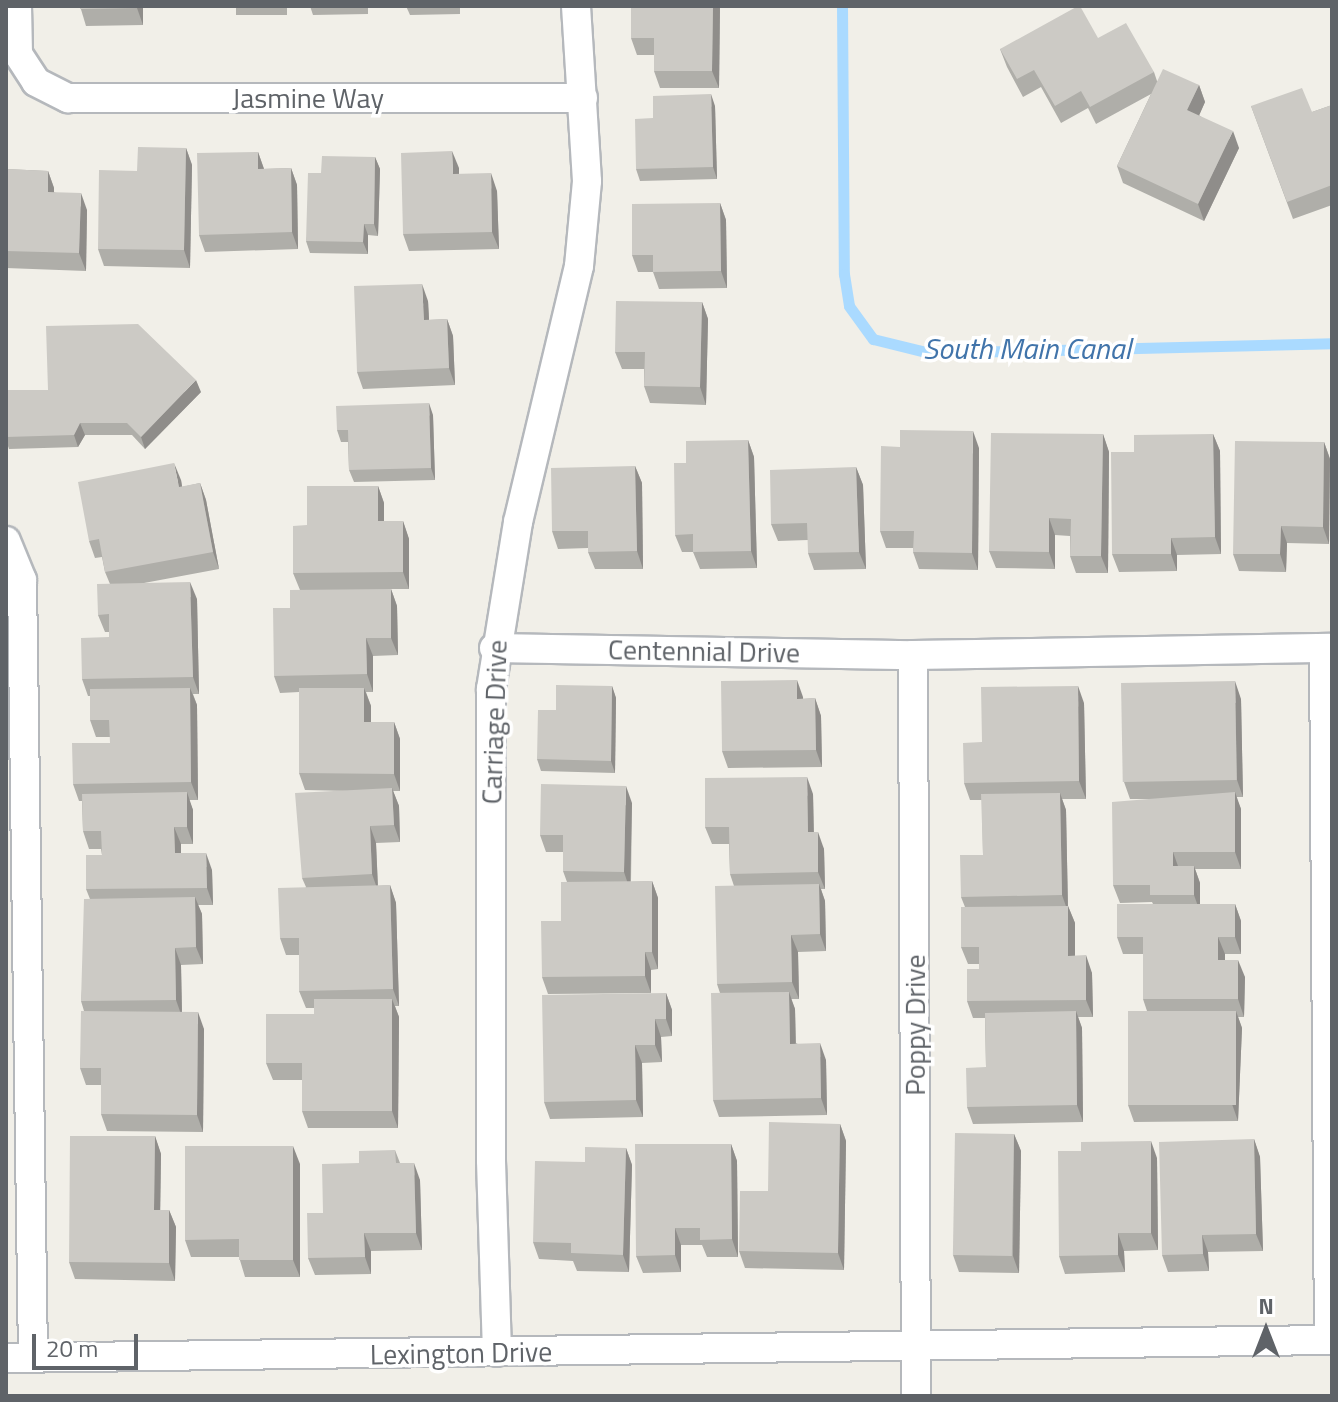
<!DOCTYPE html>
<html>
<head>
<meta charset="utf-8">
<style>
  body { margin:0 }
  #map { position:relative; width:1338px; height:1402px; overflow:hidden; background:#f1efe8; font-family:"Titillium Web",sans-serif }
  div>[style] { position:absolute }
  .stream>* { height:11px; margin:-5.5px; padding:0 5.5px; transform-origin:5.5px; border-radius:5.5px; background:#aadaff }
  .roads { filter:drop-shadow(2px 0 #b5b8bc) drop-shadow(-2px 0 #b5b8bc) drop-shadow(0 2px #b5b8bc) drop-shadow(0 -2px #b5b8bc) }
  .street>* { height:28px; margin:-14px; padding:0 14px; transform-origin:14px; border-radius:14px; background:#fff }
  .wall>* { inset:0; background:#afaea9; transform-origin:0 0 }
  .shaded-wall>* { inset:0; background:#8f8d8a }
  .building>* { inset:0; background:#cccac5; transform-origin:0 0 }
  span { translate:-50% -50%; white-space:nowrap; text-align:center; line-height:1.15; -webkit-text-stroke:7px #fff; paint-order:stroke }
  .street-label { font-size:28px; color:#5f6368 }
  .water-label { font-size:30px; color:#4174aa; font-style:italic }
  .frame { position:absolute; inset:0; border:8px solid #5f6368; pointer-events:none }
  .north { position:absolute; left:1226px; top:1290px; width:80px; height:80px; -webkit-text-stroke:6px #fff; paint-order:stroke; rotate:0deg; font-size:22px; font-weight:700; line-height:32px; text-align:center; color:#5f6368 }
  .north::after { content:''; display:block; margin:auto; width:28px; height:36px; background:#5f6368; clip-path:polygon(50% 0,100% 100%,50% 72%,0 100%) }
  .scale { position:absolute; left:32px; top:1334px; width:106px; height:36px; box-sizing:border-box; border:4px solid #5f6368; border-top:0; padding-left:10px; font-size:24px; line-height:28px; white-space:nowrap; color:#5f6368; -webkit-text-stroke:6px #fff; paint-order:stroke }
</style>
</head>
<body>
<div id="map">
  <div class="stream">
    <i style="left:842px;top:6px;width:268px;rotate:89.6deg"></i>
    <i style="left:844px;top:274px;width:32px;rotate:81deg"></i>
    <i style="left:849px;top:306px;width:41px;rotate:54deg"></i>
    <i style="left:873px;top:339px;width:59px;rotate:13.8deg"></i>
    <i style="left:930px;top:353px;width:402px;rotate:-1.4deg"></i>
  </div>
  <div class="roads">
    <div class="street">
      <i style="left:17px;top:6px;width:48px;rotate:88.8deg"></i>
      <i style="left:18px;top:54px;width:33px;rotate:57deg"></i>
      <i style="left:36px;top:82px;width:36px;rotate:27deg"></i>
      <i style="left:68px;top:98px;width:515px"></i>
      <i style="left:6px;top:541px;width:42px;rotate:67.7deg"></i>
      <i style="left:22px;top:580px;width:778px;rotate:89.19deg"></i>
      <i style="left:494px;top:648px;width:419px;rotate:1deg"></i>
      <i style="left:913px;top:655px;width:419px;rotate:-1deg"></i>
      <i style="left:1324px;top:648px;width:692px;rotate:89.59deg"></i>
      <i style="left:913px;top:655px;width:741px;rotate:89.77deg"></i>
      <i style="left:497px;top:1352px;width:192px;rotate:-91.8deg"></i>
      <i style="left:491px;top:1160px;width:471px;rotate:-90deg"></i>
      <i style="left:491px;top:689px;width:169px;rotate:-80.8deg"></i>
      <i style="left:518px;top:522px;width:263px;rotate:-76.6deg"></i>
      <i style="left:579px;top:266px;width:85px;rotate:-84.6deg"></i>
      <i style="left:587px;top:181px;width:175px;rotate:-93.6deg"></i>
      <i style="left:6px;top:1358px;width:1326px;rotate:-0.78deg"></i>
    </div>
  </div>
  <div class="wall">
    <i style="clip-path:polygon(80px 6px,143px 6px,143px 25px,86px 26px)"></i>
    <i style="left:236px;top:6px;width:51px;height:9px"></i>
    <i style="clip-path:polygon(310px 6px,368px 6px,368px 14px,313px 15px)"></i>
    <i style="clip-path:polygon(406px 6px,460px 6px,460px 14px,410px 15px)"></i>
    <i style="clip-path:polygon(631px 6px,720px 6px,719px 88px,660px 88px,654px 71px,654px 55px,637px 55px,631px 38px)"></i>
    <i style="clip-path:polygon(1098px 38px,1154px 72px,1157px 81px,1199px 85px,1205px 102px,1199px 115px,1239px 148px,1204px 221px,1123px 183px,1117px 166px,1151px 94px,1096px 124px,1088px 108px,1061px 123px,1041px 87px,1023px 97px,1007px 67px,1000px 49px)"></i>
    <i style="clip-path:polygon(1332px 105px,1332px 205px,1293px 219px,1251px 106px,1312px 112px)"></i>
    <i style="clip-path:polygon(715px 106px,717px 179px,640px 181px,636px 169px,653px 118px)"></i>
    <i style="clip-path:polygon(186px 148px,192px 165px,190px 268px,104px 266px,98px 249px)"></i>
    <i style="clip-path:polygon(258px 152px,264px 169px,291px 168px,297px 185px,298px 249px,205px 252px,199px 235px)"></i>
    <i style="clip-path:polygon(375px 157px,380px 169px,378px 236px,368px 235px,368px 254px,310px 253px,306px 241px,321px 173px)"></i>
    <i style="clip-path:polygon(459px 168px,459px 174px,497px 191px,499px 249px,409px 251px,403px 234px)"></i>
    <i style="clip-path:polygon(6px 169px,48px 171px,54px 188px,54px 192px,87px 210px,86px 271px,6px 268px)"></i>
    <i style="clip-path:polygon(720px 203px,726px 220px,727px 288px,659px 289px,653px 272px,638px 272px,632px 255px)"></i>
    <i style="clip-path:polygon(428px 301px,429px 320px,447px 319px,453px 336px,455px 385px,363px 389px,357px 372px)"></i>
    <i style="clip-path:polygon(702px 302px,708px 319px,706px 405px,650px 403px,644px 386px,644px 369px,622px 369px,615px 352px)"></i>
    <i style="clip-path:polygon(6px 390px,48px 390px,201px 392px,145px 449px,132px 435px,85px 435px,78px 447px,9px 449px,6px 440px)"></i>
    <i style="clip-path:polygon(433px 415px,435px 480px,354px 482px,349px 470px,348px 442px,341px 442px,337px 430px)"></i>
    <i style="clip-path:polygon(1103px 434px,1109px 452px,1108px 573px,1076px 573px,1070px 556px,1070px 536px,1055px 535px,1055px 569px,996px 568px,989px 551px)"></i>
    <i style="clip-path:polygon(1213px 434px,1220px 451px,1221px 554px,1177px 555px,1177px 571px,1119px 572px,1112px 554px,1134px 452px)"></i>
    <i style="clip-path:polygon(748px 440px,754px 457px,757px 568px,700px 569px,693px 552px,682px 552px,675px 535px,686px 463px)"></i>
    <i style="clip-path:polygon(1324px 442px,1330px 459px,1329px 544px,1287px 543px,1286px 572px,1239px 571px,1233px 554px)"></i>
    <i style="clip-path:polygon(979px 448px,978px 570px,919px 569px,913px 552px,913px 548px,886px 548px,880px 531px)"></i>
    <i style="clip-path:polygon(635px 466px,642px 483px,643px 569px,595px 569px,588px 552px,588px 548px,558px 549px,552px 531px)"></i>
    <i style="clip-path:polygon(856px 467px,863px 485px,866px 569px,814px 570px,808px 553px,808px 540px,778px 541px,771px 524px)"></i>
    <i style="clip-path:polygon(181px 480px,182px 487px,200px 483px,206px 500px,219px 569px,144px 583px,197px 599px,199px 694px,193px 694px,197px 705px,198px 800px,189px 800px,193px 810px,193px 844px,181px 844px,181px 853px,212px 870px,213px 905px,198px 905px,202px 914px,203px 964px,181px 965px,182px 1012px,204px 1029px,203px 1132px,107px 1131px,101px 1114px,101px 1085px,86px 1085px,80px 1068px,84px 1011px,81px 1001px,90px 899px,86px 889px,102px 855px,101px 849px,89px 849px,83px 831px,82px 801px,79px 801px,73px 784px,110px 743px,110px 737px,96px 737px,90px 720px,90px 696px,88px 696px,82px 679px,109px 637px,109px 632px,105px 632px,98px 615px,110px 584px,105px 572px,102px 557px,95px 558px,89px 541px)"></i>
    <i style="clip-path:polygon(378px 486px,384px 503px,384px 521px,403px 521px,409px 539px,409px 589px,391px 589px,397px 606px,398px 655px,373px 656px,373px 692px,366px 692px,371px 706px,371px 722px,394px 722px,400px 739px,400px 791px,393px 791px,399px 806px,400px 842px,376px 843px,378px 886px,390px 885px,396px 903px,399px 1006px,395px 1006px,399px 1017px,398px 1128px,308px 1128px,302px 1111px,302px 1080px,273px 1080px,266px 1063px,314px 1014px,314px 1008px,306px 1008px,299px 991px,299px 955px,286px 955px,280px 938px,306px 887px,302px 878px,348px 791px,305px 790px,299px 773px,299px 692px,280px 693px,274px 676px,300px 590px,293px 573px,307px 525px)"></i>
    <i style="clip-path:polygon(612px 686px,616px 698px,615px 773px,541px 771px,537px 759px,556px 710px)"></i>
    <i style="clip-path:polygon(803px 697px,803px 699px,815px 698px,821px 716px,822px 767px,728px 768px,722px 751px)"></i>
    <i style="clip-path:polygon(1241px 699px,1243px 797px,1236px 797px,1241px 809px,1241px 869px,1195px 869px,1200px 883px,1200px 904px,1235px 904px,1241px 921px,1241px 954px,1225px 954px,1225px 960px,1245px 977px,1244px 1017px,1238px 1017px,1242px 1028px,1238px 1121px,1134px 1122px,1128px 1105px,1147px 1011px,1143px 999px,1143px 954px,1123px 954px,1117px 937px,1153px 904px,1152px 902px,1120px 903px,1113px 885px,1158px 799px,1130px 799px,1124px 782px)"></i>
    <i style="clip-path:polygon(1084px 703px,1086px 799px,1062px 799px,1066px 810px,1068px 906px,1075px 923px,1075px 956px,1092px 973px,1093px 1017px,1078px 1017px,1082px 1028px,1083px 1122px,973px 1124px,967px 1107px,986px 1067px,985px 1018px,973px 1018px,967px 1001px,979px 969px,979px 964px,968px 964px,961px 947px,965px 907px,961px 897px,983px 855px,982px 800px,970px 800px,964px 783px)"></i>
    <i style="clip-path:polygon(813px 794px,814px 832px,824px 849px,825px 889px,821px 889px,825px 901px,826px 951px,798px 952px,799px 999px,791px 999px,795px 1009px,796px 1043px,826px 1060px,827px 1115px,719px 1117px,713px 1100px,720px 993px,717px 984px,734px 886px,730px 874px,729px 844px,712px 844px,705px 827px)"></i>
    <i style="clip-path:polygon(632px 803px,631px 882px,652px 881px,658px 898px,658px 969px,651px 970px,651px 993px,548px 994px,542px 977px,561px 921px,567px 882px,563px 871px,563px 852px,546px 852px,540px 835px)"></i>
    <i style="clip-path:polygon(666px 993px,672px 1010px,672px 1036px,661px 1037px,662px 1062px,642px 1063px,643px 1117px,550px 1119px,544px 1102px)"></i>
    <i style="clip-path:polygon(840px 1124px,846px 1141px,844px 1270px,745px 1268px,739px 1251px,768px 1191px)"></i>
    <i style="clip-path:polygon(1014px 1134px,1021px 1151px,1019px 1273px,959px 1272px,953px 1255px)"></i>
    <i style="clip-path:polygon(155px 1136px,161px 1154px,160px 1210px,169px 1210px,176px 1227px,175px 1281px,75px 1279px,69px 1262px)"></i>
    <i style="clip-path:polygon(1254px 1139px,1260px 1157px,1263px 1251px,1208px 1252px,1209px 1271px,1168px 1272px,1162px 1255px)"></i>
    <i style="clip-path:polygon(731px 1144px,737px 1161px,738px 1257px,707px 1257px,702px 1245px,681px 1245px,681px 1272px,643px 1273px,636px 1256px)"></i>
    <i style="clip-path:polygon(626px 1148px,632px 1165px,629px 1272px,577px 1271px,573px 1261px,539px 1259px,533px 1242px,585px 1162px)"></i>
    <i style="clip-path:polygon(395px 1150px,400px 1163px,420px 1180px,422px 1250px,371px 1251px,371px 1274px,315px 1275px,308px 1258px,323px 1213px,359px 1163px)"></i>
    <i style="clip-path:polygon(1157px 1158px,1158px 1250px,1124px 1251px,1125px 1272px,1065px 1274px,1059px 1256px)"></i>
    <i style="clip-path:polygon(300px 1164px,300px 1277px,245px 1277px,239px 1257px,191px 1257px,185px 1240px)"></i>
  </div>
  <div class="shaded-wall">
    <i style="clip-path:polygon(137px 6px,143px 6px,143px 25px,137px 8px)"></i>
    <i style="clip-path:polygon(713px 6px,720px 6px,719px 88px,712px 71px)"></i>
    <i style="clip-path:polygon(1199px 85px,1205px 102px,1194px 127px,1187px 110px)"></i>
    <i style="clip-path:polygon(711px 94px,715px 106px,717px 179px,713px 167px)"></i>
    <i style="clip-path:polygon(1233px 131px,1239px 148px,1204px 221px,1198px 204px)"></i>
    <i style="clip-path:polygon(186px 148px,192px 165px,190px 268px,184px 250px)"></i>
    <i style="clip-path:polygon(452px 151px,459px 168px,459px 191px,453px 174px)"></i>
    <i style="clip-path:polygon(258px 152px,264px 169px,258px 169px)"></i>
    <i style="clip-path:polygon(375px 157px,380px 169px,378px 236px,374px 224px)"></i>
    <i style="clip-path:polygon(291px 168px,297px 185px,298px 249px,292px 232px)"></i>
    <i style="clip-path:polygon(48px 171px,54px 188px,54px 209px,48px 192px)"></i>
    <i style="clip-path:polygon(491px 173px,497px 191px,499px 249px,492px 232px)"></i>
    <i style="clip-path:polygon(81px 193px,87px 210px,86px 271px,79px 253px)"></i>
    <i style="clip-path:polygon(720px 203px,726px 220px,727px 288px,721px 271px)"></i>
    <i style="clip-path:polygon(364px 224px,368px 235px,368px 254px,363px 242px)"></i>
    <i style="clip-path:polygon(422px 284px,428px 301px,430px 337px,424px 320px)"></i>
    <i style="clip-path:polygon(702px 302px,708px 319px,706px 405px,700px 387px)"></i>
    <i style="clip-path:polygon(447px 319px,453px 336px,455px 385px,449px 368px)"></i>
    <i style="clip-path:polygon(196px 380px,201px 392px,145px 449px,141px 437px)"></i>
    <i style="clip-path:polygon(429px 403px,433px 415px,435px 480px,431px 468px)"></i>
    <i style="clip-path:polygon(80px 423px,85px 435px,78px 447px,74px 435px)"></i>
    <i style="clip-path:polygon(973px 431px,979px 448px,978px 570px,972px 553px)"></i>
    <i style="clip-path:polygon(1103px 434px,1109px 452px,1108px 573px,1101px 556px)"></i>
    <i style="clip-path:polygon(1213px 434px,1220px 451px,1221px 554px,1215px 537px)"></i>
    <i style="clip-path:polygon(748px 440px,754px 457px,757px 568px,751px 551px)"></i>
    <i style="clip-path:polygon(1324px 442px,1330px 459px,1329px 544px,1323px 527px)"></i>
    <i style="clip-path:polygon(174px 463px,181px 480px,185px 505px,179px 487px)"></i>
    <i style="clip-path:polygon(635px 466px,642px 483px,643px 569px,637px 551px)"></i>
    <i style="clip-path:polygon(856px 467px,863px 485px,866px 569px,859px 552px)"></i>
    <i style="clip-path:polygon(200px 483px,206px 500px,219px 569px,213px 552px)"></i>
    <i style="clip-path:polygon(378px 486px,384px 503px,384px 539px,378px 521px)"></i>
    <i style="clip-path:polygon(1049px 518px,1055px 535px,1055px 569px,1049px 552px)"></i>
    <i style="clip-path:polygon(403px 521px,409px 539px,409px 589px,403px 572px)"></i>
    <i style="clip-path:polygon(1281px 526px,1287px 543px,1286px 572px,1280px 554px)"></i>
    <i style="clip-path:polygon(1171px 538px,1177px 555px,1177px 571px,1171px 554px)"></i>
    <i style="clip-path:polygon(190px 582px,197px 599px,199px 694px,193px 677px)"></i>
    <i style="clip-path:polygon(391px 589px,397px 606px,398px 655px,391px 638px)"></i>
    <i style="clip-path:polygon(366px 638px,373px 656px,373px 692px,367px 674px)"></i>
    <i style="clip-path:polygon(797px 680px,803px 697px,804px 716px,797px 699px)"></i>
    <i style="clip-path:polygon(1235px 681px,1241px 699px,1243px 797px,1237px 780px)"></i>
    <i style="clip-path:polygon(612px 686px,616px 698px,615px 773px,611px 761px)"></i>
    <i style="clip-path:polygon(1078px 686px,1084px 703px,1086px 799px,1079px 781px)"></i>
    <i style="clip-path:polygon(190px 688px,197px 705px,198px 800px,191px 782px)"></i>
    <i style="clip-path:polygon(364px 688px,371px 706px,371px 739px,364px 722px)"></i>
    <i style="clip-path:polygon(815px 698px,821px 716px,822px 767px,816px 750px)"></i>
    <i style="clip-path:polygon(394px 722px,400px 739px,400px 791px,394px 774px)"></i>
    <i style="clip-path:polygon(807px 777px,813px 794px,814px 850px,808px 832px)"></i>
    <i style="clip-path:polygon(626px 786px,632px 803px,630px 890px,624px 872px)"></i>
    <i style="clip-path:polygon(392px 788px,399px 806px,400px 842px,394px 825px)"></i>
    <i style="clip-path:polygon(187px 792px,193px 810px,193px 844px,187px 827px)"></i>
    <i style="clip-path:polygon(1235px 792px,1241px 809px,1241px 869px,1235px 852px)"></i>
    <i style="clip-path:polygon(1060px 793px,1066px 810px,1068px 912px,1062px 895px)"></i>
    <i style="clip-path:polygon(370px 826px,376px 843px,378px 891px,372px 874px)"></i>
    <i style="clip-path:polygon(174px 827px,181px 844px,181px 870px,175px 853px)"></i>
    <i style="clip-path:polygon(818px 832px,824px 849px,825px 889px,818px 872px)"></i>
    <i style="clip-path:polygon(1173px 852px,1179px 869px,1173px 866px)"></i>
    <i style="clip-path:polygon(206px 853px,212px 870px,213px 905px,207px 888px)"></i>
    <i style="clip-path:polygon(1194px 866px,1200px 883px,1200px 912px,1194px 895px)"></i>
    <i style="clip-path:polygon(652px 881px,658px 898px,658px 969px,652px 952px)"></i>
    <i style="clip-path:polygon(819px 884px,825px 901px,826px 951px,820px 934px)"></i>
    <i style="clip-path:polygon(390px 885px,396px 903px,399px 1006px,393px 989px)"></i>
    <i style="clip-path:polygon(195px 897px,202px 914px,203px 964px,196px 947px)"></i>
    <i style="clip-path:polygon(1235px 904px,1241px 921px,1241px 954px,1235px 937px)"></i>
    <i style="clip-path:polygon(1068px 906px,1075px 923px,1075px 973px,1068px 956px)"></i>
    <i style="clip-path:polygon(791px 935px,798px 952px,799px 999px,792px 982px)"></i>
    <i style="clip-path:polygon(1218px 937px,1225px 954px,1225px 977px,1218px 960px)"></i>
    <i style="clip-path:polygon(175px 948px,181px 965px,182px 1017px,176px 1000px)"></i>
    <i style="clip-path:polygon(645px 952px,651px 970px,651px 993px,645px 976px)"></i>
    <i style="clip-path:polygon(1086px 955px,1092px 973px,1093px 1017px,1086px 1000px)"></i>
    <i style="clip-path:polygon(1238px 960px,1245px 977px,1244px 1017px,1238px 999px)"></i>
    <i style="clip-path:polygon(789px 992px,795px 1009px,796px 1061px,790px 1044px)"></i>
    <i style="clip-path:polygon(666px 993px,672px 1010px,672px 1036px,666px 1019px)"></i>
    <i style="clip-path:polygon(392px 999px,399px 1017px,398px 1128px,392px 1111px)"></i>
    <i style="clip-path:polygon(1076px 1011px,1082px 1028px,1083px 1122px,1077px 1105px)"></i>
    <i style="clip-path:polygon(1236px 1011px,1242px 1028px,1238px 1121px,1232px 1104px)"></i>
    <i style="clip-path:polygon(198px 1012px,204px 1029px,203px 1132px,197px 1115px)"></i>
    <i style="clip-path:polygon(655px 1019px,661px 1037px,662px 1062px,655px 1045px)"></i>
    <i style="clip-path:polygon(820px 1043px,826px 1060px,827px 1115px,821px 1098px)"></i>
    <i style="clip-path:polygon(635px 1045px,642px 1063px,643px 1117px,636px 1100px)"></i>
    <i style="clip-path:polygon(840px 1124px,846px 1141px,844px 1270px,838px 1253px)"></i>
    <i style="clip-path:polygon(1014px 1134px,1021px 1151px,1019px 1273px,1013px 1256px)"></i>
    <i style="clip-path:polygon(155px 1136px,161px 1154px,160px 1227px,154px 1210px)"></i>
    <i style="clip-path:polygon(1254px 1139px,1260px 1157px,1263px 1251px,1256px 1234px)"></i>
    <i style="clip-path:polygon(1151px 1141px,1157px 1158px,1158px 1250px,1151px 1233px)"></i>
    <i style="clip-path:polygon(731px 1144px,737px 1161px,738px 1257px,732px 1239px)"></i>
    <i style="clip-path:polygon(293px 1146px,300px 1164px,300px 1277px,293px 1260px)"></i>
    <i style="clip-path:polygon(626px 1148px,632px 1165px,629px 1272px,623px 1255px)"></i>
    <i style="clip-path:polygon(414px 1163px,420px 1180px,422px 1250px,416px 1233px)"></i>
    <i style="clip-path:polygon(169px 1210px,176px 1227px,175px 1281px,169px 1263px)"></i>
    <i style="clip-path:polygon(675px 1228px,681px 1245px,681px 1272px,675px 1255px)"></i>
    <i style="clip-path:polygon(364px 1233px,371px 1251px,371px 1274px,365px 1257px)"></i>
    <i style="clip-path:polygon(1118px 1233px,1124px 1251px,1125px 1272px,1118px 1255px)"></i>
    <i style="clip-path:polygon(1202px 1235px,1208px 1252px,1209px 1271px,1203px 1254px)"></i>
  </div>
  <div class="building">
    <i style="clip-path:polygon(80px 6px,137px 6px,137px 8px,80px 9px)"></i>
    <i style="clip-path:polygon(631px 6px,713px 6px,712px 71px,654px 71px,654px 38px,631px 38px)"></i>
    <i style="clip-path:polygon(1078px 6px,1080px 6px,1098px 38px,1126px 23px,1154px 72px,1090px 107px,1081px 91px,1055px 106px,1034px 70px,1017px 79px,1000px 49px)"></i>
    <i style="clip-path:polygon(1163px 69px,1199px 85px,1187px 110px,1233px 131px,1198px 204px,1117px 166px)"></i>
    <i style="clip-path:polygon(1302px 88px,1312px 112px,1332px 105px,1332px 185px,1287px 202px,1251px 106px)"></i>
    <i style="clip-path:polygon(711px 94px,713px 167px,636px 169px,635px 119px,653px 118px,653px 96px)"></i>
    <i style="clip-path:polygon(138px 147px,186px 148px,184px 250px,98px 249px,99px 170px,137px 171px)"></i>
    <i style="clip-path:polygon(452px 151px,453px 174px,491px 173px,492px 232px,403px 234px,401px 153px)"></i>
    <i style="clip-path:polygon(258px 152px,258px 169px,291px 168px,292px 232px,199px 235px,197px 153px)"></i>
    <i style="clip-path:polygon(322px 156px,375px 157px,374px 224px,364px 224px,363px 242px,306px 241px,308px 173px,321px 173px)"></i>
    <i style="clip-path:polygon(6px 169px,48px 171px,48px 192px,81px 193px,79px 253px,6px 251px)"></i>
    <i style="clip-path:polygon(720px 203px,721px 271px,653px 272px,653px 255px,632px 255px,632px 204px)"></i>
    <i style="clip-path:polygon(422px 284px,424px 320px,447px 319px,449px 368px,357px 372px,354px 286px)"></i>
    <i style="clip-path:polygon(616px 301px,702px 302px,700px 387px,644px 386px,645px 352px,615px 352px)"></i>
    <i style="clip-path:polygon(138px 324px,196px 380px,141px 437px,127px 423px,80px 423px,74px 435px,6px 437px,6px 390px,48px 390px,46px 326px)"></i>
    <i style="clip-path:polygon(429px 403px,431px 468px,349px 470px,348px 430px,337px 430px,336px 406px)"></i>
    <i style="clip-path:polygon(900px 430px,973px 431px,972px 553px,913px 552px,914px 531px,880px 531px,881px 446px,900px 447px)"></i>
    <i style="clip-path:polygon(991px 433px,1103px 434px,1101px 556px,1070px 556px,1071px 519px,1049px 518px,1049px 552px,989px 551px)"></i>
    <i style="clip-path:polygon(1213px 434px,1215px 537px,1171px 538px,1171px 554px,1112px 554px,1111px 452px,1134px 452px,1134px 435px)"></i>
    <i style="clip-path:polygon(748px 440px,751px 551px,693px 552px,693px 534px,675px 535px,674px 463px,686px 463px,686px 441px)"></i>
    <i style="clip-path:polygon(1235px 441px,1324px 442px,1323px 527px,1281px 526px,1280px 554px,1233px 554px)"></i>
    <i style="clip-path:polygon(174px 463px,179px 487px,200px 483px,213px 552px,105px 572px,99px 539px,89px 541px,78px 482px)"></i>
    <i style="clip-path:polygon(635px 466px,637px 551px,588px 552px,588px 531px,552px 531px,551px 468px)"></i>
    <i style="clip-path:polygon(856px 467px,859px 552px,808px 553px,807px 523px,771px 524px,770px 470px)"></i>
    <i style="clip-path:polygon(307px 486px,378px 486px,378px 521px,403px 521px,403px 572px,293px 573px,293px 526px,307px 525px)"></i>
    <i style="clip-path:polygon(190px 582px,193px 677px,82px 679px,81px 638px,109px 637px,109px 614px,98px 615px,97px 584px)"></i>
    <i style="clip-path:polygon(391px 589px,391px 638px,366px 638px,367px 674px,274px 676px,273px 608px,290px 608px,290px 590px)"></i>
    <i style="clip-path:polygon(797px 680px,797px 699px,815px 698px,816px 750px,722px 751px,721px 681px)"></i>
    <i style="left:1235px;top:681px;width:99px;height:114px;rotate:89deg"></i>
    <i style="clip-path:polygon(556px 685px,612px 686px,611px 761px,537px 759px,538px 710px,556px 710px)"></i>
    <i style="clip-path:polygon(1078px 686px,1079px 781px,964px 783px,963px 743px,982px 742px,981px 687px)"></i>
    <i style="clip-path:polygon(190px 688px,191px 782px,73px 784px,72px 743px,110px 743px,109px 720px,90px 720px,90px 689px)"></i>
    <i style="clip-path:polygon(299px 688px,364px 688px,364px 722px,394px 722px,394px 774px,299px 773px)"></i>
    <i style="clip-path:polygon(807px 777px,808px 832px,818px 832px,818px 872px,730px 874px,729px 827px,705px 827px,705px 778px)"></i>
    <i style="clip-path:polygon(541px 784px,626px 786px,624px 872px,563px 871px,563px 835px,540px 835px)"></i>
    <i style="clip-path:polygon(392px 788px,394px 825px,370px 826px,372px 874px,302px 878px,295px 793px)"></i>
    <i style="clip-path:polygon(187px 792px,187px 827px,174px 827px,175px 853px,206px 853px,207px 888px,86px 889px,86px 855px,102px 855px,101px 831px,83px 831px,82px 794px)"></i>
    <i style="clip-path:polygon(1235px 792px,1235px 852px,1173px 852px,1173px 866px,1194px 866px,1194px 895px,1150px 895px,1150px 885px,1113px 885px,1112px 802px)"></i>
    <i style="clip-path:polygon(1060px 793px,1062px 895px,961px 897px,960px 855px,983px 855px,981px 794px)"></i>
    <i style="clip-path:polygon(652px 881px,652px 952px,645px 952px,645px 976px,542px 977px,541px 921px,561px 921px,561px 882px)"></i>
    <i style="clip-path:polygon(819px 884px,820px 934px,791px 935px,792px 982px,717px 984px,715px 886px)"></i>
    <i style="clip-path:polygon(390px 885px,393px 989px,299px 991px,299px 938px,280px 938px,278px 888px)"></i>
    <i style="clip-path:polygon(195px 897px,196px 947px,175px 948px,176px 1000px,81px 1001px,84px 899px)"></i>
    <i style="clip-path:polygon(1117px 904px,1235px 904px,1235px 937px,1218px 937px,1218px 960px,1238px 960px,1238px 999px,1143px 999px,1143px 937px,1117px 937px)"></i>
    <i style="clip-path:polygon(1068px 906px,1068px 956px,1086px 955px,1086px 1000px,967px 1001px,967px 969px,979px 969px,979px 947px,961px 947px,961px 907px)"></i>
    <i style="clip-path:polygon(789px 992px,790px 1044px,820px 1043px,821px 1098px,713px 1100px,711px 993px)"></i>
    <i style="clip-path:polygon(666px 993px,666px 1019px,655px 1019px,655px 1045px,635px 1045px,636px 1100px,544px 1102px,542px 995px)"></i>
    <i style="clip-path:polygon(314px 999px,392px 999px,392px 1111px,302px 1111px,302px 1063px,266px 1063px,266px 1014px,314px 1014px)"></i>
    <i style="clip-path:polygon(81px 1011px,198px 1012px,197px 1115px,101px 1114px,101px 1068px,80px 1068px)"></i>
    <i style="clip-path:polygon(1076px 1011px,1077px 1105px,967px 1107px,966px 1068px,986px 1067px,985px 1013px)"></i>
    <i style="left:1128px;top:1011px;width:108px;height:94px"></i>
    <i style="clip-path:polygon(769px 1122px,840px 1124px,838px 1253px,739px 1251px,740px 1191px,768px 1191px)"></i>
    <i style="left:955px;top:1133px;width:59px;height:122px;rotate:1deg"></i>
    <i style="clip-path:polygon(70px 1136px,155px 1136px,154px 1210px,169px 1210px,169px 1263px,69px 1262px)"></i>
    <i style="clip-path:polygon(1254px 1139px,1256px 1234px,1202px 1235px,1203px 1254px,1162px 1255px,1159px 1142px)"></i>
    <i style="clip-path:polygon(1151px 1141px,1151px 1233px,1118px 1233px,1118px 1255px,1059px 1256px,1058px 1151px,1081px 1151px,1081px 1142px)"></i>
    <i style="clip-path:polygon(635px 1144px,731px 1144px,732px 1239px,700px 1240px,700px 1228px,675px 1228px,675px 1255px,636px 1256px)"></i>
    <i style="clip-path:polygon(185px 1146px,293px 1146px,293px 1260px,239px 1260px,239px 1239px,185px 1240px)"></i>
    <i style="clip-path:polygon(585px 1147px,626px 1148px,623px 1255px,571px 1253px,571px 1243px,533px 1242px,535px 1161px,585px 1162px)"></i>
    <i style="clip-path:polygon(395px 1150px,396px 1163px,414px 1163px,416px 1233px,364px 1233px,365px 1257px,308px 1258px,307px 1213px,323px 1213px,322px 1164px,359px 1163px,359px 1151px)"></i>
    <i style="clip-path:polygon(1332px 1394px,1332px 1396px,1285px 1396px,1285px 1395px)"></i>
  </div>
  <div class="street-label">
    <span style="left:308px;top:98px">Jasmine Way</span>
    <span style="left:704px;top:651px;rotate:1deg">Centennial Drive</span>
    <span style="left:494px;top:722px;rotate:-88deg">Carriage Drive</span>
    <span style="left:915px;top:1025px;rotate:-90deg">Poppy Drive</span>
    <span style="left:461px;top:1353px;rotate:-1deg">Lexington Drive</span>
  </div>
  <div class="water-label">
    <span style="left:1027px;top:348px">South Main Canal</span>
  </div>
  <div class="frame"></div>
  <div class="north">N</div>
  <div class="scale">20 m</div>
</div>
</body>
</html>
